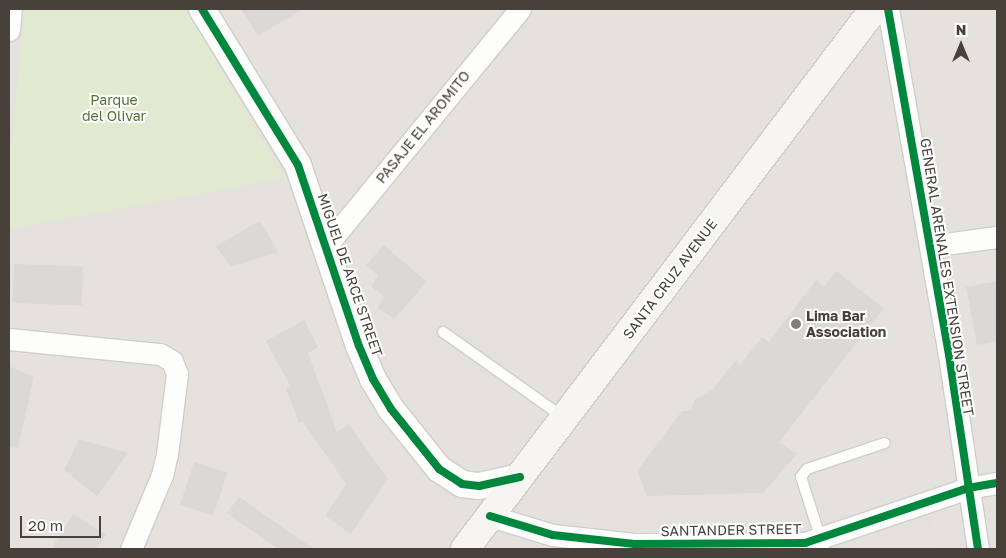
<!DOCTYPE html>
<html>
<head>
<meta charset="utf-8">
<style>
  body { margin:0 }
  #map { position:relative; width:1006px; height:558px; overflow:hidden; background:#f2f0ed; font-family:"Golos Text",sans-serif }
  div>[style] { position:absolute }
  .residential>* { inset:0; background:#e5e1dc; transform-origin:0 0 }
  .industrial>* { inset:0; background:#e3e0dd }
  .green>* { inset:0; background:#e1e9d0 }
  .building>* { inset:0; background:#dbd9d6; transform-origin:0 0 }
  .roads { filter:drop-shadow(1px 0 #d0cecb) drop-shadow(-1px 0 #d0cecb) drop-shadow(0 1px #d0cecb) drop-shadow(0 -1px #d0cecb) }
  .service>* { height:10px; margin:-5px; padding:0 5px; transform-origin:5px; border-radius:5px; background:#fdfdfc }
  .minor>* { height:21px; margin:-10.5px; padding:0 10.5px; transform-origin:10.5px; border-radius:10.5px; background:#fdfdfc }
  .tertiary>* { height:26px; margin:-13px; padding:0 13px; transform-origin:13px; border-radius:13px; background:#fdfdfc }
  .secondary>* { height:28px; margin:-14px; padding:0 14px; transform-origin:14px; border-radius:14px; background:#f7f5f1 }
  .cycleway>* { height:8px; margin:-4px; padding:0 4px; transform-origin:4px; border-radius:4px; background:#00873e }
  .dots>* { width:14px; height:14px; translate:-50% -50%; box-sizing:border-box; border:2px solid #fff; border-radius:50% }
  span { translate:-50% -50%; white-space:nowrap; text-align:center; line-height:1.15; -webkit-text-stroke:4px #fff; paint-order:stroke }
  .park-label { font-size:14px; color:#507333 }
  .street-label { font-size:14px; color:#47413a }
  .poi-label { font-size:14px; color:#47413a; font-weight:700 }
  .left { translate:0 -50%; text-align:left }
  .frame { position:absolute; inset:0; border:10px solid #47413a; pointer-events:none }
  .north { position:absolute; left:936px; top:20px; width:50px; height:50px; -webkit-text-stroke:4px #fff; paint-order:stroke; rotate:0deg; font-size:14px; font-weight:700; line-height:20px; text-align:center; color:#47413a }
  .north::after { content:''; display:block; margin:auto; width:18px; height:22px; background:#47413a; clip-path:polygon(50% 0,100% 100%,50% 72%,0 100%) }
  .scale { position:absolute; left:20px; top:516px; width:81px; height:22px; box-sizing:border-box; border:2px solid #47413a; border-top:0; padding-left:6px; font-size:15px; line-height:18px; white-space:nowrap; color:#47413a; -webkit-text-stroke:4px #fff; paint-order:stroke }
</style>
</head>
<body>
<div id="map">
  <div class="residential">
    <i style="left:9px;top:9px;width:988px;height:540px"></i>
  </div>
  <div class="industrial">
    <i style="clip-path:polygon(443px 294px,529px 355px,458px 438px,397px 353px)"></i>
    <i style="clip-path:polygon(931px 515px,937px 549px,845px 549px)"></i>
  </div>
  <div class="green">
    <i style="clip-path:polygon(25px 9px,186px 9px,284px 178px,9px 229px,9px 165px)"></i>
  </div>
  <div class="building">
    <i style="clip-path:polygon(241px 9px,303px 9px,258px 36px)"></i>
    <i style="clip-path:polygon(260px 221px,278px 252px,231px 267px,216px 246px)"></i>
    <i style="clip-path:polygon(384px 245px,427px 282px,394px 319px,378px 308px,384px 297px,371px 286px,378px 275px,366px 265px)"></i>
    <i style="left:14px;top:264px;width:69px;height:39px;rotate:2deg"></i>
    <i style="clip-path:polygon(836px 271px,884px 308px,779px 442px,797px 454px,763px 493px,647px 496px,637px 471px,682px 411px,691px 411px,694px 400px,712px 390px,737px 359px,739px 366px,762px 337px,769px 342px,816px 280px,824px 287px)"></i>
    <i style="clip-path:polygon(997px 281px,997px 341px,977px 345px,966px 287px)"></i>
    <i style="clip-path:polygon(304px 320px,318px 347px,308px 353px,337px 432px,349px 424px,388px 479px,351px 534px,325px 516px,346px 484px,303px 422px,299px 423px,286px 389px,290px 386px,266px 341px)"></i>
    <i style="clip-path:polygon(9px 366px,34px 377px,18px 448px,9px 447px)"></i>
    <i style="clip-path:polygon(79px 439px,128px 453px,97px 496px,64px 470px)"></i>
    <i style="left:194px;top:462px;width:35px;height:45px;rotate:18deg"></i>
    <i style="clip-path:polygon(239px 497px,314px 549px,278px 549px,227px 513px)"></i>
    <i style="clip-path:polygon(73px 514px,106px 535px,97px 549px,51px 549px)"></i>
  </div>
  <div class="roads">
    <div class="service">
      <i style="left:443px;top:332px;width:147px;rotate:35.3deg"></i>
      <i style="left:824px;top:549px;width:76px;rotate:-107.7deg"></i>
      <i style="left:801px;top:477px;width:10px;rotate:-53deg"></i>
      <i style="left:807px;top:469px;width:82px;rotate:-18.4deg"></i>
    </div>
    <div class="minor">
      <i style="left:888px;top:9px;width:351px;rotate:80deg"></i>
      <i style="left:949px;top:355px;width:196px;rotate:81.5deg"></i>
      <i style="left:9px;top:30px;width:21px;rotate:-85deg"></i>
      <i style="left:326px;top:246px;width:306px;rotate:-50.7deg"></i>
      <i style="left:930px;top:246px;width:68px;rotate:-7.7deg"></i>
      <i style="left:9px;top:339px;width:152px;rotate:5.7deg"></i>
      <i style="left:160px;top:354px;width:14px;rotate:30deg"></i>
      <i style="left:172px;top:361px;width:14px;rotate:69deg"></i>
      <i style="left:177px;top:374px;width:81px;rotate:97.1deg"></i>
      <i style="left:167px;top:454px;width:22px;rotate:103deg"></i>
      <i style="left:162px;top:475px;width:80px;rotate:112.7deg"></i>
      <i style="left:490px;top:516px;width:66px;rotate:16.8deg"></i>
      <i style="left:553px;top:535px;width:82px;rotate:6.3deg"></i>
      <i style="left:635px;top:544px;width:170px;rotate:-0.3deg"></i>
      <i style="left:805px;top:543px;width:172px;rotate:-18.6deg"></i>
      <i style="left:968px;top:488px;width:29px;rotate:-10deg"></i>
    </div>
    <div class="tertiary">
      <i style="left:202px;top:9px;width:183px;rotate:58.4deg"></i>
      <i style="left:298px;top:165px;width:191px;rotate:71.4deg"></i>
      <i style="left:359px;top:346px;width:36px;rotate:67deg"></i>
      <i style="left:373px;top:379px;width:35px;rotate:59deg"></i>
      <i style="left:391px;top:409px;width:77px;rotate:51.3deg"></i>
      <i style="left:439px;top:469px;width:27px;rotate:33deg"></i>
      <i style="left:462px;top:484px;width:17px;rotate:7deg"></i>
      <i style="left:479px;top:486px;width:42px;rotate:-12.4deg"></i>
    </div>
    <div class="secondary">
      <i style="left:465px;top:549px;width:677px;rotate:-52.86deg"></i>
    </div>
  </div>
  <div class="cycleway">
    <i style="left:202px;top:9px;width:183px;rotate:58.4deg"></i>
    <i style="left:298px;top:165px;width:191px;rotate:71.4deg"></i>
    <i style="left:359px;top:346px;width:36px;rotate:67deg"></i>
    <i style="left:373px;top:379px;width:35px;rotate:59deg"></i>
    <i style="left:391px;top:409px;width:77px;rotate:51.3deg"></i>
    <i style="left:439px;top:469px;width:27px;rotate:33deg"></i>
    <i style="left:462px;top:484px;width:17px;rotate:7deg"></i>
    <i style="left:479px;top:486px;width:42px;rotate:-12.4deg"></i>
    <i style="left:888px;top:9px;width:351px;rotate:80deg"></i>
    <i style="left:949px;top:355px;width:196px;rotate:81.5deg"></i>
    <i style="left:490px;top:516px;width:66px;rotate:16.8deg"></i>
    <i style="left:553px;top:535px;width:82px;rotate:6.3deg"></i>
    <i style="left:635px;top:544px;width:170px;rotate:-0.3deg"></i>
    <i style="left:805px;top:543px;width:172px;rotate:-18.6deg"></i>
    <i style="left:968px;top:488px;width:29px;rotate:-10deg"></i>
  </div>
  <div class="dots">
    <i style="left:796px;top:324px;background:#837e79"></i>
  </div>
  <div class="park-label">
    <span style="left:114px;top:108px">Parque<br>del Olivar</span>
  </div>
  <div class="street-label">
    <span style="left:423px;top:127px;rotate:-51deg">PASAJE EL AROMITO</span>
    <span style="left:350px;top:275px;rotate:71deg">MIGUEL DE ARCE STREET</span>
    <span style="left:947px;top:277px;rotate:81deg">GENERAL ARENALES EXTENSION STREET</span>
    <span style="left:670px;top:279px;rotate:-53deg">SANTA CRUZ AVENUE</span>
    <span style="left:731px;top:530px;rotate:-1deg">SANTANDER STREET</span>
  </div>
  <div class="poi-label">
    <span class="left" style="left:806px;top:324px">Lima Bar<br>Association</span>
  </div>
  <div class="frame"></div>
  <div class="north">N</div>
  <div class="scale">20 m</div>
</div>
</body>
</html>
